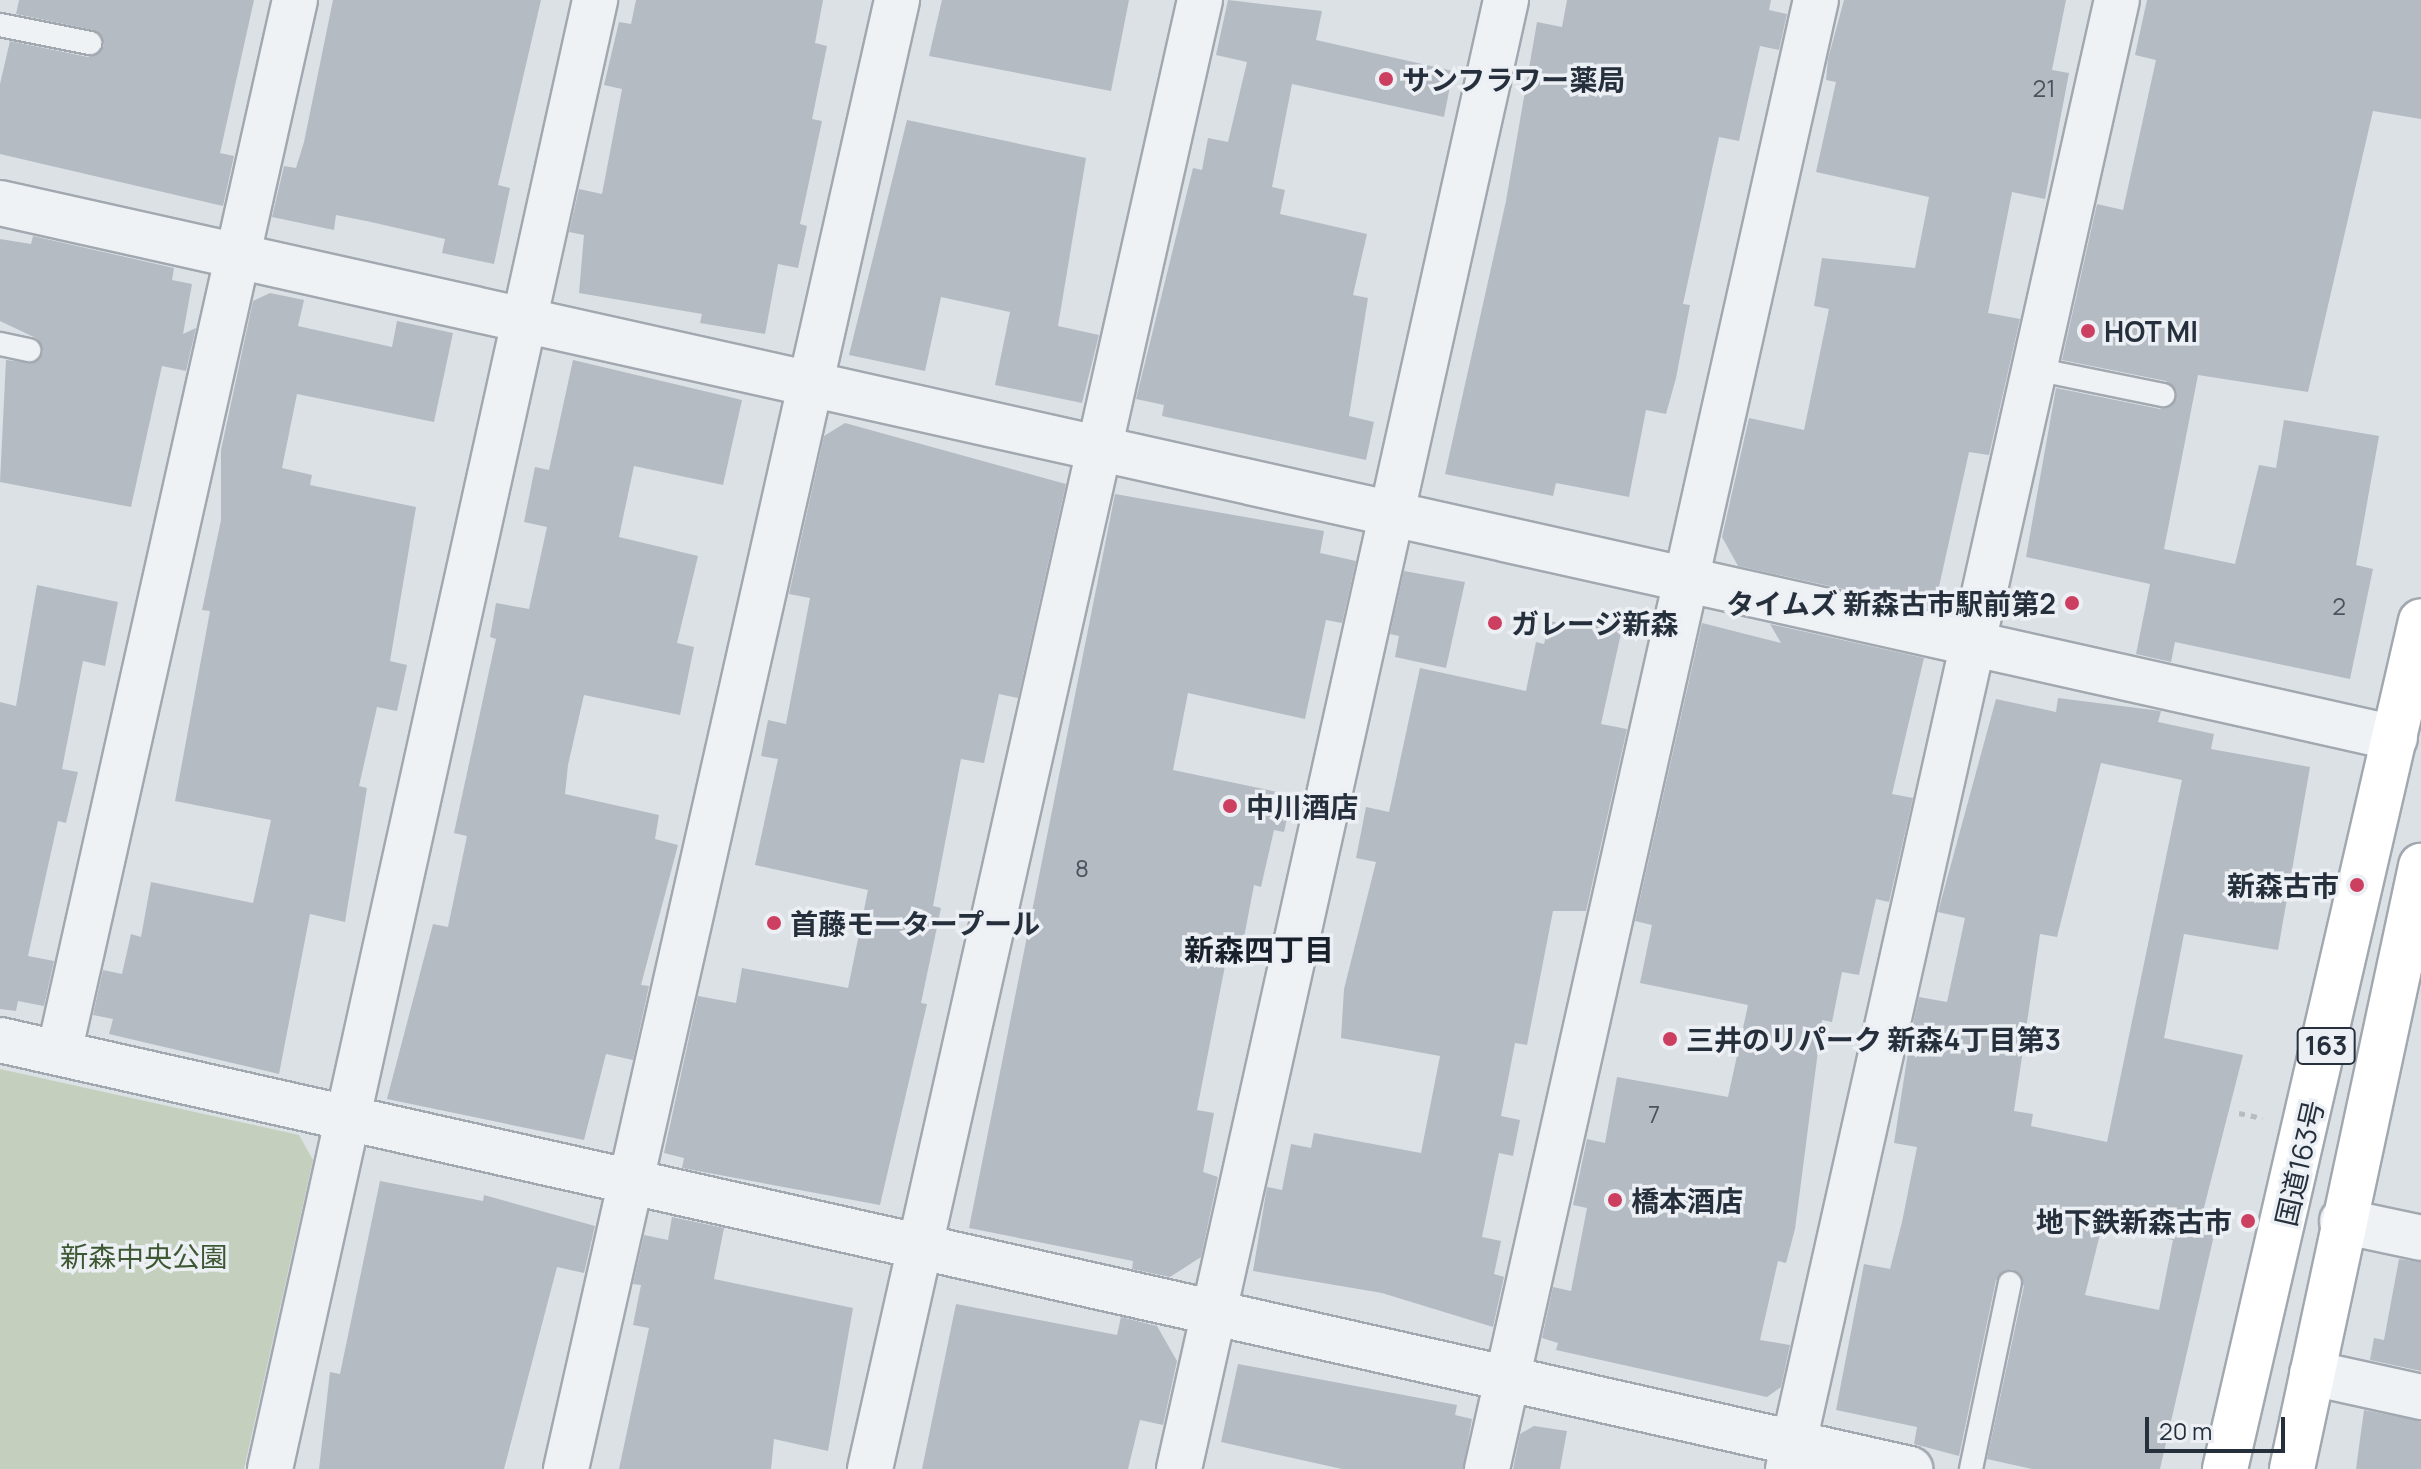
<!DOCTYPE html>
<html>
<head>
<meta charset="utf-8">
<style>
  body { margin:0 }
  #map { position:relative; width:2421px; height:1469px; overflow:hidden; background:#dce1e6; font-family:Manrope,"Noto Sans JP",sans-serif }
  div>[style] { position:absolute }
  .green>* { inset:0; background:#c4d0bd }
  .building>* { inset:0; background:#b4bbc3 }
  .path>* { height:5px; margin-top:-2.5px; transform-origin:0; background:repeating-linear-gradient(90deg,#b7bcc1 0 6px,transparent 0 12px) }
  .roads { filter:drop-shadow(2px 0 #a2a8b0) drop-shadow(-2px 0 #a2a8b0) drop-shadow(0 2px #a2a8b0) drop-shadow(0 -2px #a2a8b0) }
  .service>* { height:22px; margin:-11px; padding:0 11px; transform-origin:11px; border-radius:11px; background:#eff2f5 }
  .minor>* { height:44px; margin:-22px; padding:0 22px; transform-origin:22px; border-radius:22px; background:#eff2f5 }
  .trunk>* { height:44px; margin:-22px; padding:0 22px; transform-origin:22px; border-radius:22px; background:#fff }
  .dots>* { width:22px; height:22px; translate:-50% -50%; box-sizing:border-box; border:4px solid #ecf0f4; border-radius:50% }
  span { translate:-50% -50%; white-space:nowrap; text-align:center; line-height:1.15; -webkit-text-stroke:7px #ecf0f4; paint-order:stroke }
  .number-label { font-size:24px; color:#4a535e }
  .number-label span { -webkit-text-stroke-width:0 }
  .shield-label span { padding:2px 6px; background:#ecf0f4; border:2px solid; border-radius:6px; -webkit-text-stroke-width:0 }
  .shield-label { font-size:26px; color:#26303d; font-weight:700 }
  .poi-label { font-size:28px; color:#26303d; font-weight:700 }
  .left { translate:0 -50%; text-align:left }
  .right { translate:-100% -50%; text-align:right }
  .street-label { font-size:28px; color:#26303d }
  .park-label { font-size:28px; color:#3e5833 }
  .neighbourhood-label { font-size:30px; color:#19212d; font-weight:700 }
  .scale { position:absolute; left:2145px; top:1417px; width:140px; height:36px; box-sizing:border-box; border:4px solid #26303d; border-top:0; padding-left:10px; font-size:24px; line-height:28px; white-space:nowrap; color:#26303d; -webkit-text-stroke:6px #ecf0f4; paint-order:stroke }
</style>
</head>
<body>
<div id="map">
  <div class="green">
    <i style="clip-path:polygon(0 1069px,299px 1135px,313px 1160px,244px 1469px,0 1469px)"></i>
  </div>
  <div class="building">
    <i style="clip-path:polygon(19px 0,254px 0,220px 153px,234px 156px,223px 206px,0 154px,0 84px,10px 41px,88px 57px,104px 45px,93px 30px,16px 14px)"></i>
    <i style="clip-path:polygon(333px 0,541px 0,498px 185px,510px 188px,494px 264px,442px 253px,445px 239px,371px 222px,336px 215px,334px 230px,272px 217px,284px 166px,296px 168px,304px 142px)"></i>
    <i style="clip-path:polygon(636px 0,823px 0,815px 43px,827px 46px,812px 119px,822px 121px,800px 224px,807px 226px,798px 268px,778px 264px,765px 334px,700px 323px,702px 314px,579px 293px,584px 235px,569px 232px,579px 189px,602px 194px,622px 89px,604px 85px,619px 22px,631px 24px)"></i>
    <i style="clip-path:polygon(942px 0,1129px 0,1111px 91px,929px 56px)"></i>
    <i style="clip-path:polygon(1228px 0,1322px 11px,1316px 40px,1453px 71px,1444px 117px,1292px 84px,1272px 187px,1285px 190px,1280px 214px,1367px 234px,1353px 295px,1368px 298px,1349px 416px,1374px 422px,1366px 460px,1162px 416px,1164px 405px,1136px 399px,1193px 168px,1202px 170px,1208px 138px,1228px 142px,1247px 62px,1216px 55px)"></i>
    <i style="clip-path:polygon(1567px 0,1771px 0,1769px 10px,1787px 14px,1779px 50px,1760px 46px,1739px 141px,1719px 137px,1683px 304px,1690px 305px,1676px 378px,1666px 414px,1646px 410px,1629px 497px,1556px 483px,1553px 496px,1445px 474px,1506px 201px,1537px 22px,1562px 27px)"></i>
    <i style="clip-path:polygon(1844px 0,2066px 0,2052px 70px,2069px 73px,2045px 199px,2012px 192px,1988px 313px,2020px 319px,1989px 455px,1969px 452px,1934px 609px,1738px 566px,1722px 537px,1749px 418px,1804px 430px,1829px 309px,1814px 306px,1822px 258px,1915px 268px,1929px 197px,1816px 172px,1836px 82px,1826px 80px,1828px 59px)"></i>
    <i style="clip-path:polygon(2147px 0,2421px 0,2421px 119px,2373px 111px,2308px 392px,2198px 375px,2164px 549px,2235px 564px,2259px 465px,2276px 468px,2284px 420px,2379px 436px,2356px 565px,2373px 569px,2350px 679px,2175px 642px,2171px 662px,2136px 654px,2150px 584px,2026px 557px,2056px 388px,2160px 409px,2176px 399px,2166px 381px,2062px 360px,2097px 204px,2123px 210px,2156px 60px,2135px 55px)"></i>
    <i style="clip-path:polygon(907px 120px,1086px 158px,1058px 326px,1099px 335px,1082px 403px,995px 385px,1010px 312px,941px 297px,925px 371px,849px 355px)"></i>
    <i style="clip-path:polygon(33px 236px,174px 268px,172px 280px,192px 284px,183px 334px,196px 328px,186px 371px,162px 366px,131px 507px,0 482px,6px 360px,33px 363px,43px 352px,38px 339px,0 321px,0 239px,31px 244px)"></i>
    <i style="clip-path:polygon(270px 293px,304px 300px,298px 326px,392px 347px,397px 321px,453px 333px,434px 422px,297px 394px,282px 468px,312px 475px,310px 485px,416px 507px,390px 661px,407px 665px,397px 711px,377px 707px,359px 786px,367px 788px,345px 922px,310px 914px,279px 1074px,109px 1034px,113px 1019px,93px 1015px,103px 970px,122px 974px,131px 934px,141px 937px,151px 882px,253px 903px,271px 820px,175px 801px,210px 611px,202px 610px,221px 520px,221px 450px,253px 301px)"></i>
    <i style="clip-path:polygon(573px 360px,742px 400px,723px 485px,634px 466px,619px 537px,698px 556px,677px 643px,694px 647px,680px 715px,584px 695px,568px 765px,565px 794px,659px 815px,655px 839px,678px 845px,641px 985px,649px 986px,633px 1060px,606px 1054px,584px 1140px,387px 1099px,433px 924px,448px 927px,467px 836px,454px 833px,496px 639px,490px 637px,496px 603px,529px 609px,547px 527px,524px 522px,535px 467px,549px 470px)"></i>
    <i style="clip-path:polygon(845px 423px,1066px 484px,1018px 698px,999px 694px,984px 763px,961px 759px,933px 906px,941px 908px,921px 1003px,927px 1004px,880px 1205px,682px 1168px,684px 1158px,664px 1153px,698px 996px,736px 1003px,742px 968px,848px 988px,868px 890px,755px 865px,778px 759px,761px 756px,768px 720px,786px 724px,810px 598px,789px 594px,824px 436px)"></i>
    <i style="clip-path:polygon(1115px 494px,1324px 531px,1320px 553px,1356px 561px,1342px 623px,1326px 620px,1305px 719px,1188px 693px,1173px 770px,1292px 795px,1284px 832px,1274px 830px,1261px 887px,1254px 885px,1242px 948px,1229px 945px,1197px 1110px,1214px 1113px,1203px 1172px,1218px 1177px,1201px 1257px,1170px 1277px,1132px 1269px,1133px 1261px,969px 1228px)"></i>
    <i style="clip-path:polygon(1404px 571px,1465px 582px,1446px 668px,1395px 657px,1399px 636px,1390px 634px)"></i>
    <i style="clip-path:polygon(37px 585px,118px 602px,105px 666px,83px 661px,62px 769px,78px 772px,66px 823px,58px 821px,28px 956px,54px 961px,44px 1006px,18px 1001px,16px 1011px,0 1009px,0 702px,16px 706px)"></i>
    <i style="clip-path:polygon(1581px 619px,1622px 629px,1601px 724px,1627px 729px,1586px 911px,1553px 911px,1527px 1045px,1515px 1043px,1501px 1116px,1520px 1120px,1513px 1156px,1499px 1153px,1482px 1237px,1501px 1241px,1494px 1274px,1504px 1277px,1493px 1327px,1382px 1293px,1253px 1271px,1267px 1187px,1282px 1190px,1291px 1144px,1311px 1148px,1314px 1133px,1421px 1153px,1440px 1056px,1341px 1038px,1344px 989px,1376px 862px,1356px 858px,1366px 807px,1389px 812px,1420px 668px,1526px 691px,1536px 642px,1544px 644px,1550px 621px,1579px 628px)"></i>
    <i style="clip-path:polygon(1702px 623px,1781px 643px,1770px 624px,1924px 658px,1892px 794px,1913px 798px,1889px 902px,1876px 899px,1859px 975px,1842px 972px,1832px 1022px,1822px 1020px,1795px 1229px,1786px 1263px,1778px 1261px,1760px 1340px,1790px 1345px,1781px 1387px,1767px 1397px,1556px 1350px,1558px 1343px,1542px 1338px,1553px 1287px,1571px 1291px,1587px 1208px,1573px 1205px,1587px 1139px,1605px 1143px,1617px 1077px,1728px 1097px,1748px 1005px,1640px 983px,1652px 925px,1635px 921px)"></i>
    <i style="clip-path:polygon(evenodd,2058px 698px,2161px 711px,2158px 722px,2214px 734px,2211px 749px,2310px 767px,2278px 950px,2184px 934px,2164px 1038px,2243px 1055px,2199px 1227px,2215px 1231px,2160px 1469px,2032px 1469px,1987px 1459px,2024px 1286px,2012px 1269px,1996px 1280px,1959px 1456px,1914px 1444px,1917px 1427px,1836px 1410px,1864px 1264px,1890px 1269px,1902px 1222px,1917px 1147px,1894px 1143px,1911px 1033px,1919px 997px,1947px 1002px,1965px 918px,1938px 912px,1996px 699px,2056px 712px,2058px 698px,2101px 763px,2182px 780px,2107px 1142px,2031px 1126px,2033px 1114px,2014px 1111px,2040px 934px,2057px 937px,2101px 763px,2058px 698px,2102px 1226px,2173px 1240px,2159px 1310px,2085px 1295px,2102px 1226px)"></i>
    <i style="clip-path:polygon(380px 1181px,483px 1201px,484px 1195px,595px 1226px,584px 1273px,557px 1267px,504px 1469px,319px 1469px,330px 1372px,340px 1374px)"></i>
    <i style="clip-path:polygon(672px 1217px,724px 1228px,714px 1279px,853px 1308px,828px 1451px,774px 1439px,771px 1469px,619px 1469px,649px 1328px,633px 1325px,641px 1285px,633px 1284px,644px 1235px,668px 1240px)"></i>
    <i style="clip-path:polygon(2399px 1259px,2421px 1262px,2421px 1371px,2370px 1360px,2374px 1338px,2384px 1340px)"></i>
    <i style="clip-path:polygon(956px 1304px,1117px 1335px,1121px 1317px,1157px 1326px,1177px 1361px,1163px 1425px,1140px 1420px,1128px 1469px,922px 1469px)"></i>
    <i style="clip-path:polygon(1238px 1364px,1457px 1405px,1455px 1415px,1472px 1419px,1463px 1469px,1342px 1469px,1221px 1442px)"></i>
    <i style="clip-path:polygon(2364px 1410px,2421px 1421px,2421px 1469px,2356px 1469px)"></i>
    <i style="clip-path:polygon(1534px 1426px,1567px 1431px,1560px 1469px,1513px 1469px,1520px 1434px)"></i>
  </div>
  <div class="path">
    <i style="left:2239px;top:1113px;width:24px;rotate:12deg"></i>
  </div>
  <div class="roads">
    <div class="service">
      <i style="left:0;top:25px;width:92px;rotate:11.3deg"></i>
      <i style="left:0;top:344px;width:30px;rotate:12deg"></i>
      <i style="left:2035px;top:369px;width:131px;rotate:11.5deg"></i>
      <i style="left:1971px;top:1469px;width:190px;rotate:-78.2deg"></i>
    </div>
    <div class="minor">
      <i style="left:0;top:203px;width:2454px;rotate:12.59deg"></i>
      <i style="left:0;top:1040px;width:1958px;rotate:12.66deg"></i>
      <i style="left:59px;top:1053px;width:1079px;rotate:-77.37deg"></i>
      <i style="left:2342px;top:1221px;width:81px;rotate:12.1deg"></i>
      <i style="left:2312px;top:1373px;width:112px;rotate:12.4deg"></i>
      <i style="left:270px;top:1469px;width:1505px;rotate:-77.52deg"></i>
      <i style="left:566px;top:1469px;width:1506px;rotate:-77.3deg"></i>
      <i style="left:870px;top:1469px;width:1506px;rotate:-77.34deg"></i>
      <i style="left:1179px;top:1469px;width:1505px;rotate:-77.45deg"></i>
      <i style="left:1487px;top:1469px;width:1505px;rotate:-77.38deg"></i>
      <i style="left:1788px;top:1469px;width:1505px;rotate:-77.38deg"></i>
    </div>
    <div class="trunk">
      <i style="left:2225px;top:1469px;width:870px;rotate:-76.99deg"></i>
      <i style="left:2292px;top:1469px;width:617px;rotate:-77.92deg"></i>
    </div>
  </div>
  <div class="dots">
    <i style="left:1386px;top:79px;background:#cd3f61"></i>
    <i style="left:2088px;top:331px;background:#cd3f61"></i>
    <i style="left:2072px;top:603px;background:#cd3f61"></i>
    <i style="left:1495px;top:623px;background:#cd3f61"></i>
    <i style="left:1230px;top:806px;background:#cd3f61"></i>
    <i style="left:2357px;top:885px;background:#cd3f61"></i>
    <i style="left:774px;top:923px;background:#cd3f61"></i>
    <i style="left:1670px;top:1039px;background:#cd3f61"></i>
    <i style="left:1615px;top:1200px;background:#cd3f61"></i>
    <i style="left:2248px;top:1221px;background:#cd3f61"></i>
  </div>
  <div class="number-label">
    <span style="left:2044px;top:88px">21</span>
    <span style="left:2339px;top:606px">2</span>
    <span style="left:1082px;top:868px">8</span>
    <span style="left:1654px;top:1114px">7</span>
  </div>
  <div class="shield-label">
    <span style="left:2326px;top:1046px">163</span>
  </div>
  <div class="poi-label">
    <span class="left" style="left:1402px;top:79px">サンフラワー薬局</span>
    <span class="left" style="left:2104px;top:331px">HOT MI</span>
    <span class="right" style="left:2056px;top:603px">タイムズ 新森古市駅前第2</span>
    <span class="left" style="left:1511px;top:623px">ガレージ新森</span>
    <span class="left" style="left:1246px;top:806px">中川酒店</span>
    <span class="right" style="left:2339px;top:885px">新森古市</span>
    <span class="left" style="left:790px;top:923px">首藤モータープール</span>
    <span class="left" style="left:1686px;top:1039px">三井のリパーク 新森4丁目第3</span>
    <span class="left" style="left:1631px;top:1200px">橋本酒店</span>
    <span class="right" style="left:2232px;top:1221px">地下鉄新森古市</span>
  </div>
  <div class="street-label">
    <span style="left:2299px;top:1163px;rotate:-77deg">国道163号</span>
  </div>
  <div class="park-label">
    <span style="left:144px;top:1256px">新森中央公園</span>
  </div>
  <div class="neighbourhood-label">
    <span style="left:1259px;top:950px">新森四丁目</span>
  </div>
  <div class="scale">20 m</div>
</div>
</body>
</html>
